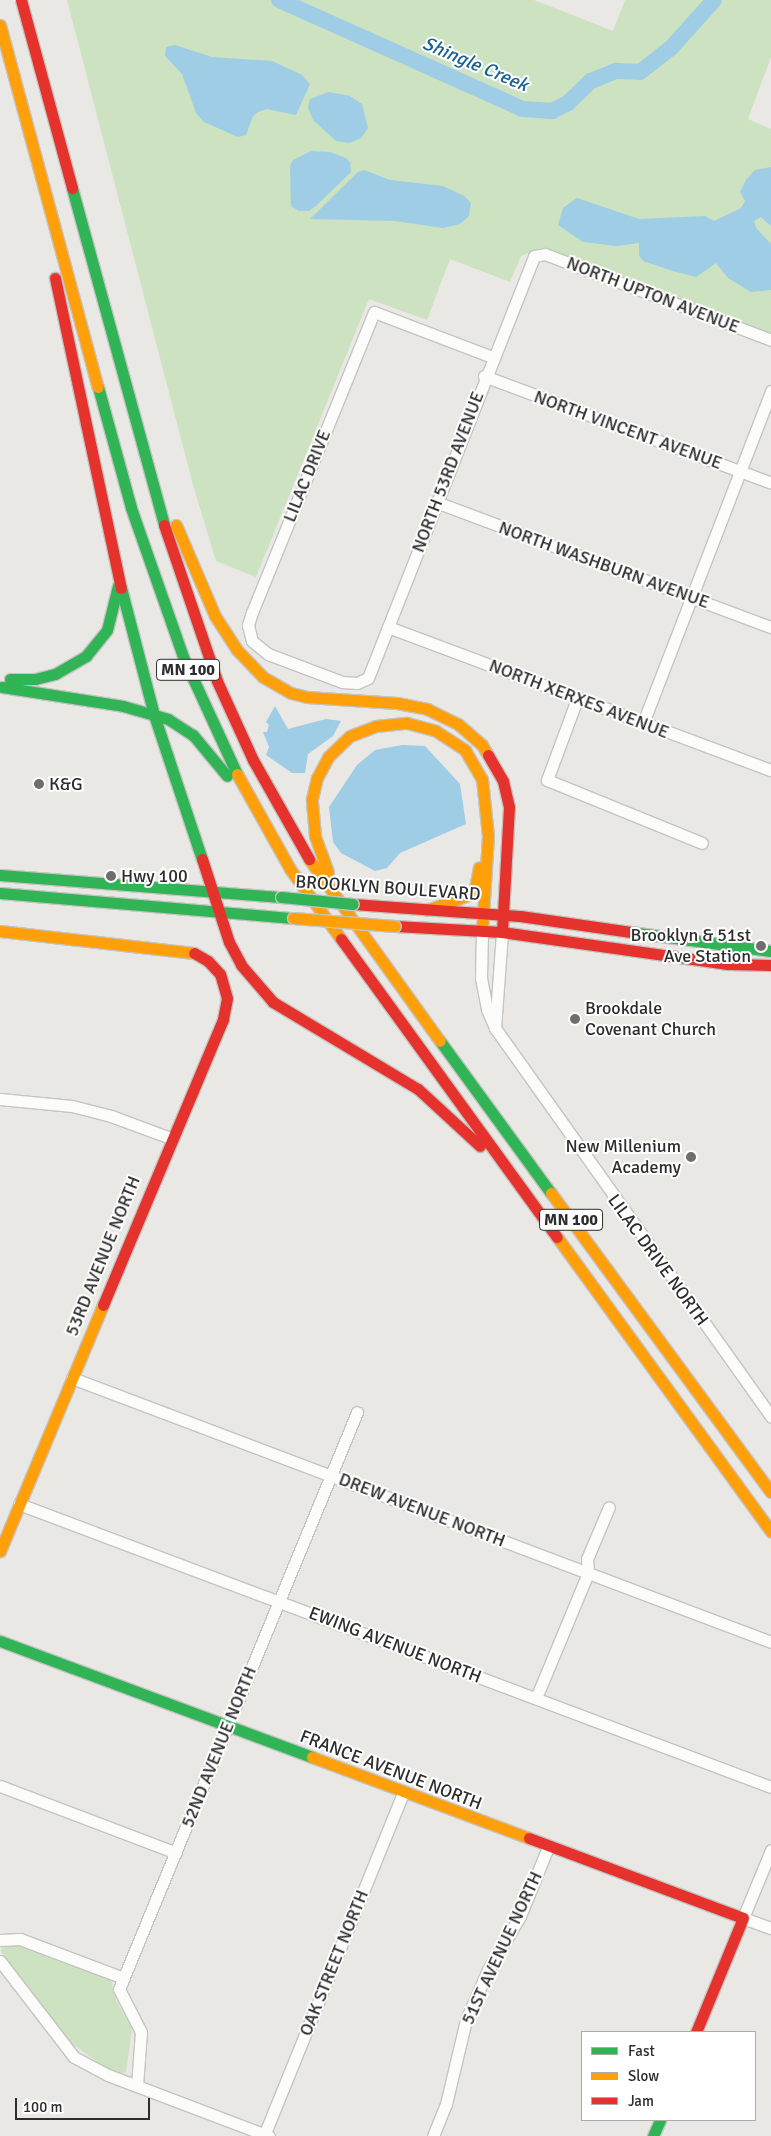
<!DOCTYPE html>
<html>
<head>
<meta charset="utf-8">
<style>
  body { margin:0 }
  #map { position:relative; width:771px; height:2136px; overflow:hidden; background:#eae8e4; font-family:Signika,sans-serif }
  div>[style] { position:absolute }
  .green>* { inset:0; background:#cce2c0 }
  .water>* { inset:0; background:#9ecde5 }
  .river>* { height:16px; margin:-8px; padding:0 8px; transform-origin:8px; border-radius:8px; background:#9ecde5 }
  .roads { filter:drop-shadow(1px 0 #c4c4c3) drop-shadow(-1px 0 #c4c4c3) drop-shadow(0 1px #c4c4c3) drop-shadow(0 -1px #c4c4c3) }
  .street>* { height:11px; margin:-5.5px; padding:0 5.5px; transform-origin:5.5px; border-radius:5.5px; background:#fcfcfb }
  .fast>* { height:11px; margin:-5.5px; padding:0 5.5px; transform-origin:5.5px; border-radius:5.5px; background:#30b455 }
  .slow>* { height:11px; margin:-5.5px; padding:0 5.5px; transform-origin:5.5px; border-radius:5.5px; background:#ff9f0a }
  .jam>* { height:11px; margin:-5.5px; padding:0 5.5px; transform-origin:5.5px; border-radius:5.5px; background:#e5322d }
  .bridges { filter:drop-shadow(1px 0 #c4c4c3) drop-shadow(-1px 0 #c4c4c3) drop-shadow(0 1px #c4c4c3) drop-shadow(0 -1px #c4c4c3) }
  .fast-bridge>* { height:11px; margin:-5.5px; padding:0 5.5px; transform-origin:5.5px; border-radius:5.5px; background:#30b455 }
  .slow-bridge>* { height:11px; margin:-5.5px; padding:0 5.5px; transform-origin:5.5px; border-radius:5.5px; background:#ff9f0a }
  .dots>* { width:14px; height:14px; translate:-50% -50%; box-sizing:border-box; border:2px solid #fff; border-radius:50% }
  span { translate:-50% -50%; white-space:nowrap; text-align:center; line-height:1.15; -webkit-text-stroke:4px #fff; paint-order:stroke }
  .shield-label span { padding:1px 4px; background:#fff; border:1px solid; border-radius:4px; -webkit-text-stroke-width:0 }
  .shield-label { font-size:16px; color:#2d2d2d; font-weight:700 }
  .street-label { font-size:18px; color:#2d2d2d }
  .poi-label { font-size:18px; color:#2d2d2d }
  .left { translate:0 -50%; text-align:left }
  .right { translate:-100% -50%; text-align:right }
  .water-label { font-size:19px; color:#1a6195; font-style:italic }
  .legend { position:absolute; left:581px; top:2031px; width:175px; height:90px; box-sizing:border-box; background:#fff; border:1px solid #ababab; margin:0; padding:6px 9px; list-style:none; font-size:15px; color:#2d2d2d }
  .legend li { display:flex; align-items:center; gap:10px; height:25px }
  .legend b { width:25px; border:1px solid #ababab }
  .scale { position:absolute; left:15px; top:2098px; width:135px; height:22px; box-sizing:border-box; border:2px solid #2d2d2d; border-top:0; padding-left:6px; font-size:15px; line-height:18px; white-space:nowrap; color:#2d2d2d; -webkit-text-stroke:4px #fff; paint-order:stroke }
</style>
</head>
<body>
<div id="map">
  <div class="green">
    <i style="clip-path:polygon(67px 0,534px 0,613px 31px,625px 0,771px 0,771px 57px,748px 119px,771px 129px,771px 334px,541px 248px,521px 256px,510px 282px,450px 259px,427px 320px,369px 299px,256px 577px,216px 561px,193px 485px)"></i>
    <i style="clip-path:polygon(10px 1943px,111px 1980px,116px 2000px,132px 2029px,126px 2072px,121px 2073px,105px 2067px,71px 2043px,1px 1952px,2px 1947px)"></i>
  </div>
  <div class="water">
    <i style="clip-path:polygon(175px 45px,212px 57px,272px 61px,302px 75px,310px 84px,296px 115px,267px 109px,258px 112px,253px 116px,246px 135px,238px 137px,204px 122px,196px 113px,182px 74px,165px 56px,166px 47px)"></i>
    <i style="clip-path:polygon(329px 92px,350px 96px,362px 104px,368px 128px,361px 138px,349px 143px,336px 141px,313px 120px,308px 108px,310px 99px)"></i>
    <i style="clip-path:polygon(311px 151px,330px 152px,346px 158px,350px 162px,351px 172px,317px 205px,309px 211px,299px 211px,291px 206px,290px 166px,293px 160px)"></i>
    <i style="clip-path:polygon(771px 167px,771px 226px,761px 217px,754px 221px,756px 228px,771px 244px,771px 290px,751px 292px,728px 278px,716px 263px,696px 277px,673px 271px,643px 261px,639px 255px,639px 243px,617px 246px,583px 242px,558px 225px,563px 208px,577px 198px,639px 219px,705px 216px,714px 221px,741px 208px,745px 201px,740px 192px,746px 180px,755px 170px)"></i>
    <i style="clip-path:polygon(364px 170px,390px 180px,443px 186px,464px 196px,471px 203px,469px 216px,460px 224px,443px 228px,395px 221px,310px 219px,358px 172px)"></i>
    <i style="clip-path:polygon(275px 706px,288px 729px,326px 719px,341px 721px,333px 736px,308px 754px,305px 773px,292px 773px,266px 755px,269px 747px,263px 732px,267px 732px,269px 725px,266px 722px)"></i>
    <i style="clip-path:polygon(402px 745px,425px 746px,460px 784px,466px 824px,400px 853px,387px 868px,375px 871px,341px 853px,333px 842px,329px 807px,357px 765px,375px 750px)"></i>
  </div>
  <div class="river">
    <i style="left:279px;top:0;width:267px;rotate:24.1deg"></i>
    <i style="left:523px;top:109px;width:29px;rotate:4deg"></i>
    <i style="left:552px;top:111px;width:18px;rotate:-27deg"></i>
    <i style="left:568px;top:103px;width:32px;rotate:-44deg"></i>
    <i style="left:591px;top:81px;width:27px;rotate:-22deg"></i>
    <i style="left:616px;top:71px;width:24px;rotate:2deg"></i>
    <i style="left:640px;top:72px;width:39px;rotate:-38deg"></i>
    <i style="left:671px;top:48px;width:64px;rotate:-48.1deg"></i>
  </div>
  <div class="roads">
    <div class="street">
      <i style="left:492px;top:357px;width:126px;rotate:-159.1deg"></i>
      <i style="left:374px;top:312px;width:324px;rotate:112.1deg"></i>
      <i style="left:252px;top:612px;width:14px;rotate:107deg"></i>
      <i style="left:248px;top:625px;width:16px;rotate:76deg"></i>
      <i style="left:252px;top:641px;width:21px;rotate:39deg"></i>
      <i style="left:268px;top:654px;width:79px;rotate:20.7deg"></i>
      <i style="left:342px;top:682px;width:15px;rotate:4deg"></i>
      <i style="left:357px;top:683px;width:12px;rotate:-24deg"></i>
      <i style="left:368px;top:678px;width:453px;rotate:-68.5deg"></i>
      <i style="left:534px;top:256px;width:11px;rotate:-10deg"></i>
      <i style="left:545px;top:254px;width:242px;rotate:20.8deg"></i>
      <i style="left:484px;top:376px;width:306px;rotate:20.4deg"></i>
      <i style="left:436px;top:502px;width:358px;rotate:20.5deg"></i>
      <i style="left:388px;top:627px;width:409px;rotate:20.5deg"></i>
      <i style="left:577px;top:699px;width:86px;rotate:110.3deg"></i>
      <i style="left:547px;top:780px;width:167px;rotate:22.1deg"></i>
      <i style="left:643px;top:723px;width:356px;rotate:-68.9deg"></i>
      <i style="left:482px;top:931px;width:47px;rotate:91.2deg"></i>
      <i style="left:481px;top:978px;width:32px;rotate:79deg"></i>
      <i style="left:487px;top:1009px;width:21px;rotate:67deg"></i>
      <i style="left:495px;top:1028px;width:96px;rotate:-85.8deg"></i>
      <i style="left:495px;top:1028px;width:477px;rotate:54.6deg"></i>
      <i style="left:0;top:1099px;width:72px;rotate:5.6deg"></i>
      <i style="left:72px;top:1106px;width:40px;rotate:14.4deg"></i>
      <i style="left:111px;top:1116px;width:63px;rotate:20.4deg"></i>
      <i style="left:72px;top:1378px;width:747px;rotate:20.69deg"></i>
      <i style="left:19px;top:1504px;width:803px;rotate:20.62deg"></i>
      <i style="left:536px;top:1698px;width:135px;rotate:-67.4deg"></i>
      <i style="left:588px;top:1573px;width:14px;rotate:-94deg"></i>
      <i style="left:587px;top:1559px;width:56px;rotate:-67.1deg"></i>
      <i style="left:0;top:1786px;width:188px;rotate:20.8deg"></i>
      <i style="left:771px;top:1850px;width:74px;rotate:112.4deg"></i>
      <i style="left:743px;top:1918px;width:30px;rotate:20deg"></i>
      <i style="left:0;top:1940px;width:20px;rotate:-3deg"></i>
      <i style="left:20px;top:1939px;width:111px;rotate:20.6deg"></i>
      <i style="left:0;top:1961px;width:121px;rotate:52.4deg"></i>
      <i style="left:74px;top:2057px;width:38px;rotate:28deg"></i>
      <i style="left:108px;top:2075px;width:172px;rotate:20.8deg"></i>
      <i style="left:137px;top:2085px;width:53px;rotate:-85.7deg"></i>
      <i style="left:141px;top:2032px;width:48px;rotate:-117.1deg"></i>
      <i style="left:119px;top:1989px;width:624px;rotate:-67.58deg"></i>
      <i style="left:265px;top:2133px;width:367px;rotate:-67.9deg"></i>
      <i style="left:433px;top:2136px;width:35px;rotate:-68deg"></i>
      <i style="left:446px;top:2104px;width:86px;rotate:-76.6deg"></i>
      <i style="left:466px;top:2020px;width:55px;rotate:-66.3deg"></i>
      <i style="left:488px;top:1970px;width:63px;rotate:-59.3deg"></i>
      <i style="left:520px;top:1916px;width:74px;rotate:-67.9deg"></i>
    </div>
    <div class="fast">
      <i style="left:72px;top:188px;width:349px;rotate:74.7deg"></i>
      <i style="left:98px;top:387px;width:125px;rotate:74.7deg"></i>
      <i style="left:131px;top:508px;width:160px;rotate:70.7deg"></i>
      <i style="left:184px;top:659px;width:127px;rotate:65.3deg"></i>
      <i style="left:121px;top:588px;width:131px;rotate:75.4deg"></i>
      <i style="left:154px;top:715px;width:152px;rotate:71.6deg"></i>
      <i style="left:10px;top:679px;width:25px"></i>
      <i style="left:35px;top:679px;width:21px;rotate:-14deg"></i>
      <i style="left:55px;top:674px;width:36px;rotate:-30deg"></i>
      <i style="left:86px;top:656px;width:33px;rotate:-51deg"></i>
      <i style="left:107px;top:630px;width:45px;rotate:-76deg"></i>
      <i style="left:2px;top:687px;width:122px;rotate:8.9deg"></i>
      <i style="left:123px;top:706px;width:47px;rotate:16.1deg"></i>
      <i style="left:168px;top:719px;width:30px;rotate:33deg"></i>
      <i style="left:193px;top:735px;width:53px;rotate:50.3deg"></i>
      <i style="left:0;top:875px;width:282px;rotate:4.5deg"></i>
      <i style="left:0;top:893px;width:294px;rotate:4.9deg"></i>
      <i style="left:638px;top:933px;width:134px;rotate:7.7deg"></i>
      <i style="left:440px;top:1041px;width:188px;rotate:53.9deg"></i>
      <i style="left:0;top:1641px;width:333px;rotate:20.4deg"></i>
      <i style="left:653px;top:2136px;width:17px;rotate:-66deg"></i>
    </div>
    <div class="slow">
      <i style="left:0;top:25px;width:375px;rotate:74.9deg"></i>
      <i style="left:176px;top:525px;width:99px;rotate:66.8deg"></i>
      <i style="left:215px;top:616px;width:40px;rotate:57.1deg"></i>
      <i style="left:237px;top:650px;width:37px;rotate:46deg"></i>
      <i style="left:263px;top:677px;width:32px;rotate:30deg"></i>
      <i style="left:291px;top:693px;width:16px;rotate:14deg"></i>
      <i style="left:307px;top:697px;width:90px;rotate:3.8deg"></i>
      <i style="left:397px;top:703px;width:31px;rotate:11deg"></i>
      <i style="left:427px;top:709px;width:34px;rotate:26deg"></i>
      <i style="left:458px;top:724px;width:32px;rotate:41deg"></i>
      <i style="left:482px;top:745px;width:12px;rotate:59deg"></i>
      <i style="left:237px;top:774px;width:109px;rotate:60.8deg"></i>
      <i style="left:290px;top:869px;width:87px;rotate:53.9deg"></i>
      <i style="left:309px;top:859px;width:224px;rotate:54.3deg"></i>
      <i style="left:328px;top:872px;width:38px;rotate:-110deg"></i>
      <i style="left:315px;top:836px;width:37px;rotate:-95deg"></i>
      <i style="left:312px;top:799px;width:22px;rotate:-77deg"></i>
      <i style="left:317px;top:778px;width:24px;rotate:-62deg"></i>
      <i style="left:328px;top:757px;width:30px;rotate:-44deg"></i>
      <i style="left:350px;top:736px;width:28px;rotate:-21deg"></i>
      <i style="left:376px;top:726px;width:31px;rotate:-6deg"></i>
      <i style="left:407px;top:723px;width:30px;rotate:15deg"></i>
      <i style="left:436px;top:731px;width:35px;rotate:33deg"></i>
      <i style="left:465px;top:750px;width:34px;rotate:60deg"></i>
      <i style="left:482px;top:779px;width:57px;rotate:84deg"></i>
      <i style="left:488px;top:836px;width:95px;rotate:93.6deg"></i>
      <i style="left:427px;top:910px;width:45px;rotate:-19.7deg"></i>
      <i style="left:469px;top:895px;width:9px;rotate:-49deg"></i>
      <i style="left:475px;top:888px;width:21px;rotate:-79deg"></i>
      <i style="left:0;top:931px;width:195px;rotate:6.5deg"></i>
      <i style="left:551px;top:1193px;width:371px;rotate:53.7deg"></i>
      <i style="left:557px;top:1237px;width:364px;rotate:54deg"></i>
      <i style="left:0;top:1551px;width:267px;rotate:-67.3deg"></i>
      <i style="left:312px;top:1757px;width:232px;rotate:20.5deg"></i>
    </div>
    <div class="jam">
      <i style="left:21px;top:0;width:195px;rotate:74.8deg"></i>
      <i style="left:55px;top:278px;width:317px;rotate:78deg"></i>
      <i style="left:164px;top:525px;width:165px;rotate:71.2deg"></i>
      <i style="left:217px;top:681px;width:87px;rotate:65.5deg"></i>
      <i style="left:253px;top:760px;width:114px;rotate:60.5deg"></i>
      <i style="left:488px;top:755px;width:30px;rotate:60deg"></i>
      <i style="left:503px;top:781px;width:27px;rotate:77deg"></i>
      <i style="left:509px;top:807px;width:125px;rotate:93.2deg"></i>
      <i style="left:202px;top:859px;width:87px;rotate:72deg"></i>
      <i style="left:229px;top:942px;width:26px;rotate:62deg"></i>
      <i style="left:241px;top:965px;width:49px;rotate:49.1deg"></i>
      <i style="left:273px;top:1002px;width:169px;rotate:31deg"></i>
      <i style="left:418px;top:1089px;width:84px;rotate:42.6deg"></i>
      <i style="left:353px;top:904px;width:167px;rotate:4.1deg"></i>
      <i style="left:520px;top:916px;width:119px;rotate:8.2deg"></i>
      <i style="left:395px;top:926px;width:107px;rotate:3.2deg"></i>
      <i style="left:502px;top:932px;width:228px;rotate:8.1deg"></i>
      <i style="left:728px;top:964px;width:43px;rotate:1.3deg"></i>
      <i style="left:341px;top:939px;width:368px;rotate:54.1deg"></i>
      <i style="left:103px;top:1305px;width:310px;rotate:-67.2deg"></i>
      <i style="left:223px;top:1019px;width:21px;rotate:-79deg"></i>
      <i style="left:227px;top:998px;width:25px;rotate:-106deg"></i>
      <i style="left:220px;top:974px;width:18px;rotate:-133deg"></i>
      <i style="left:208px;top:961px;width:16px;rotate:-150deg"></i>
      <i style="left:529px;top:1838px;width:228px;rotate:20.5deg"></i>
      <i style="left:743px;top:1918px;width:123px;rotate:112.4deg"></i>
    </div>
  </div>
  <div class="bridges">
    <div class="fast-bridge">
      <i style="left:281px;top:897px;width:72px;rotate:5.6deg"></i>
    </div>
    <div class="slow-bridge">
      <i style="left:293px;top:918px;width:102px;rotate:4.5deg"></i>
    </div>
  </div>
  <div class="dots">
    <i style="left:39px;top:784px;background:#6f6e6d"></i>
    <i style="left:111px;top:876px;background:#6f6e6d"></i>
    <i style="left:761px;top:946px;background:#6f6e6d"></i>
    <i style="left:575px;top:1019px;background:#6f6e6d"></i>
    <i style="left:691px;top:1157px;background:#6f6e6d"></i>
  </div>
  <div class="shield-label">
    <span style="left:188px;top:670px">MN 100</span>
    <span style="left:571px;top:1220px">MN 100</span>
  </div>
  <div class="street-label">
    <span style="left:653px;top:295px;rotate:21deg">NORTH UPTON AVENUE</span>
    <span style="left:628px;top:430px;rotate:20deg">NORTH VINCENT AVENUE</span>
    <span style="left:448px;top:472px;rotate:-69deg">NORTH 53RD AVENUE</span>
    <span style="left:307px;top:476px;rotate:-68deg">LILAC DRIVE</span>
    <span style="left:604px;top:565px;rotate:20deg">NORTH WASHBURN AVENUE</span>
    <span style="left:579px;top:699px;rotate:21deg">NORTH XERXES AVENUE</span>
    <span style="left:388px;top:888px;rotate:4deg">BROOKLYN BOULEVARD</span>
    <span style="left:103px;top:1256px;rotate:-68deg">53RD AVENUE NORTH</span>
    <span style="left:658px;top:1260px;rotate:54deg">LILAC DRIVE NORTH</span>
    <span style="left:422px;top:1510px;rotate:21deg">DREW AVENUE NORTH</span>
    <span style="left:395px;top:1645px;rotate:21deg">EWING AVENUE NORTH</span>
    <span style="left:219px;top:1747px;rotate:-68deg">52ND AVENUE NORTH</span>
    <span style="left:391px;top:1770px;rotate:21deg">FRANCE AVENUE NORTH</span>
    <span style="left:502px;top:1948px;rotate:-65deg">51ST AVENUE NORTH</span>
    <span style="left:334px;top:1963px;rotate:-68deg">OAK STREET NORTH</span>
  </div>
  <div class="poi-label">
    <span class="left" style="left:49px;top:784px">K&amp;G</span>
    <span class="left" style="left:121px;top:876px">Hwy 100</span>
    <span class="right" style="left:751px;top:946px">Brooklyn &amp; 51st<br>Ave Station</span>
    <span class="left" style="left:585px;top:1019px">Brookdale<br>Covenant Church</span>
    <span class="right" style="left:681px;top:1157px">New Millenium<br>Academy</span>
  </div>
  <div class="water-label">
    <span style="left:475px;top:65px;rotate:23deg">Shingle Creek</span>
  </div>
  <ul class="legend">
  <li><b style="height:6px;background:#30b455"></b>Fast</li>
  <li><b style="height:6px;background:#ff9f0a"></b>Slow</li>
  <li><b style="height:6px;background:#e5322d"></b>Jam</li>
  </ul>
  <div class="scale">100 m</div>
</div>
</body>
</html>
